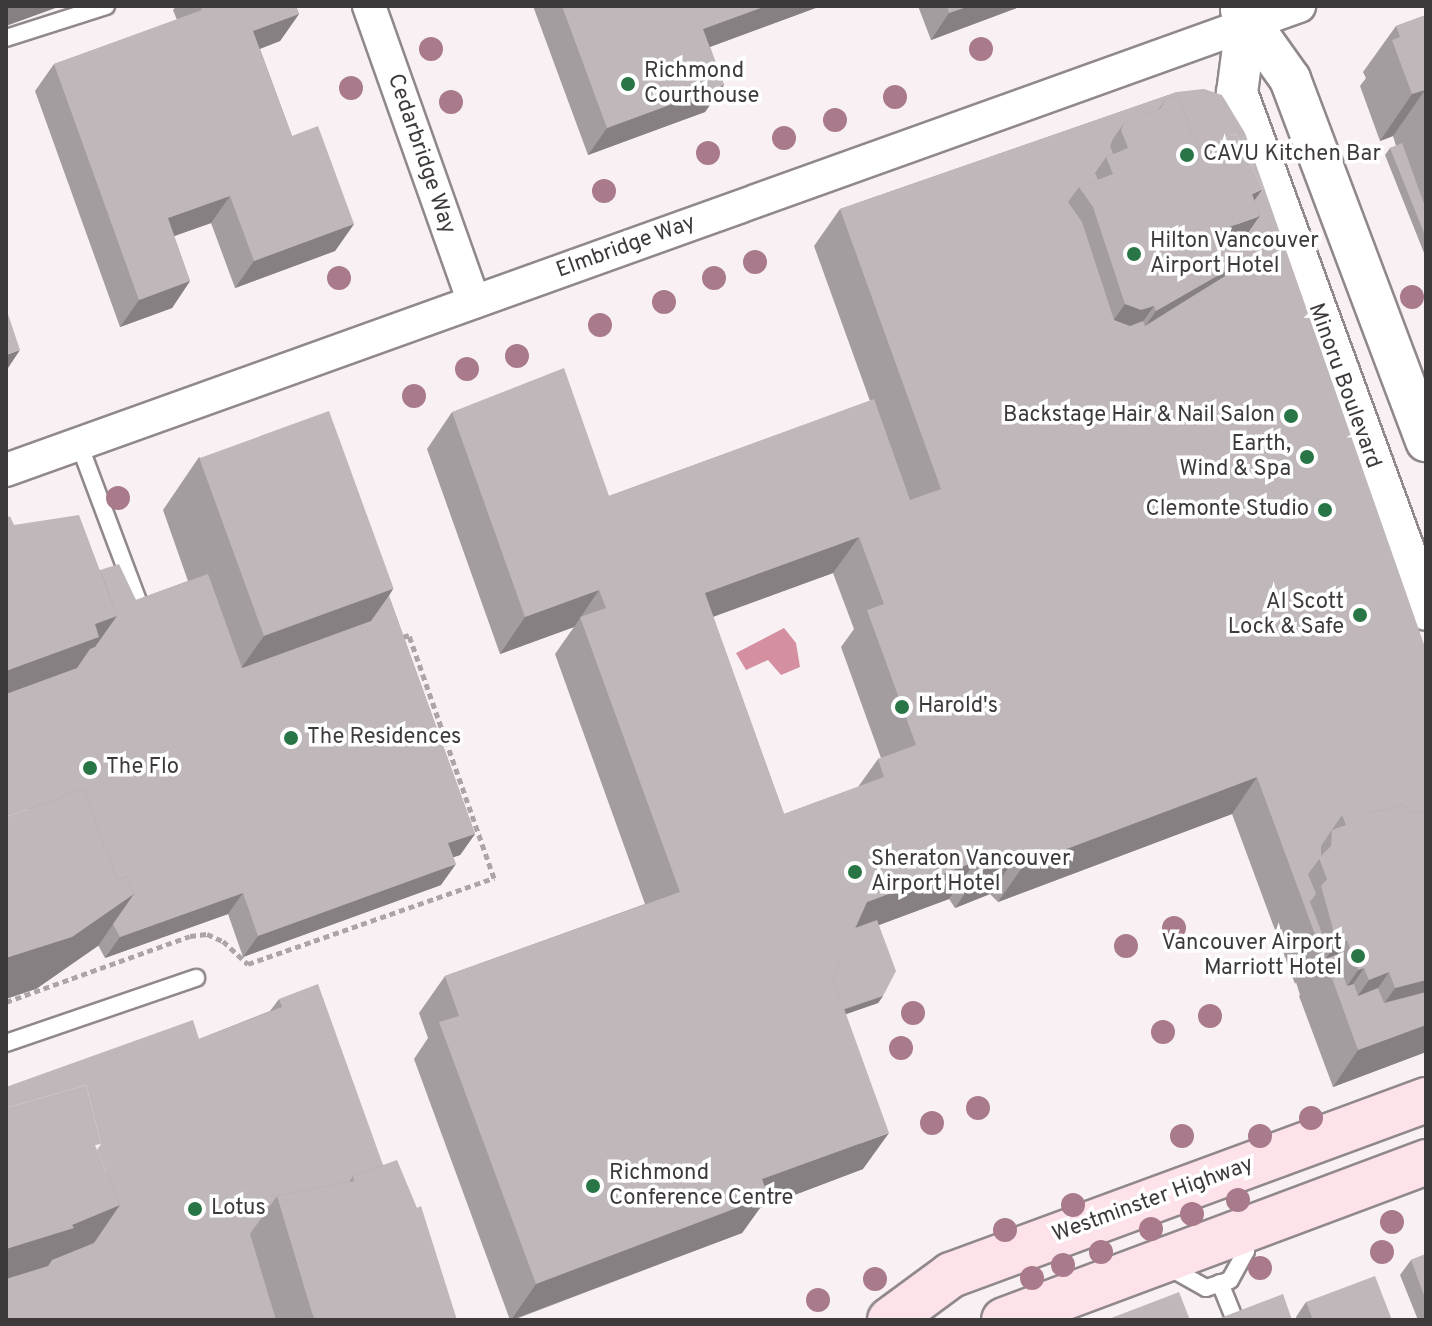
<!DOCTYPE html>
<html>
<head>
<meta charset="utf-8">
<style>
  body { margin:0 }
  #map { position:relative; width:1432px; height:1326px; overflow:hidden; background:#f8f0f2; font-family:Overpass,sans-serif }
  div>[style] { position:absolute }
  .water>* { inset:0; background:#d490a1 }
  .path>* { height:5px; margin-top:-2.5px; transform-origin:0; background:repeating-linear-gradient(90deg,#aca5a7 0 6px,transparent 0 10px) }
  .roads { filter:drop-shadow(2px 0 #90888a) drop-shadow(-2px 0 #90888a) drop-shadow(0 2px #90888a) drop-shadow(0 -2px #90888a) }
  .service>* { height:16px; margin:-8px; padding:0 8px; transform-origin:8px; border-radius:8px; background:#fff }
  .minor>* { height:32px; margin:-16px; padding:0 16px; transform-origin:16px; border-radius:16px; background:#fff }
  .tertiary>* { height:40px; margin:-20px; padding:0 20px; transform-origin:20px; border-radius:20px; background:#fff }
  .secondary>* { height:44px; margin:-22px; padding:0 22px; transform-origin:22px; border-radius:22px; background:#fde2e9 }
  .trees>* { width:24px; height:24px; margin:-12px; border-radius:50%; background:#a97a8b }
  .wall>* { inset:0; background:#a49d9f }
  .shaded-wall>* { inset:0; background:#868082 }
  .building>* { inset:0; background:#bfb7b9; transform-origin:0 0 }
  .dots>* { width:22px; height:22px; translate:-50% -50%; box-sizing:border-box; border:4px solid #fff; border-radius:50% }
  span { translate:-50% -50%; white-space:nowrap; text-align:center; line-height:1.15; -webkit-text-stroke:7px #fff; paint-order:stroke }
  .poi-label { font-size:22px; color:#3e3a3b }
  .left { translate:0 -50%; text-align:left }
  .right { translate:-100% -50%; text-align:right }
  .street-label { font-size:22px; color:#3e3a3b }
  .frame { position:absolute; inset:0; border:8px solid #3e3a3b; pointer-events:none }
</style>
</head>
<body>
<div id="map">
  <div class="water">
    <i style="clip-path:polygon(784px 628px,796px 643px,800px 667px,781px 675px,768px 660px,746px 670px,736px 653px)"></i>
  </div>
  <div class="path">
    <i style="left:6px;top:1002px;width:195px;rotate:-19.7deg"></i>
    <i style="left:190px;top:936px;width:17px;rotate:-7deg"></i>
    <i style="left:207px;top:934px;width:17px;rotate:24deg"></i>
    <i style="left:223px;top:941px;width:34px;rotate:43deg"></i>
    <i style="left:248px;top:964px;width:261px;rotate:-19.3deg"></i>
    <i style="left:494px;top:878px;width:257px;rotate:-109.3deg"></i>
    <i style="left:409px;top:635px;width:9px;rotate:162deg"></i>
  </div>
  <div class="roads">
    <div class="service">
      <i style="left:6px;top:38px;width:105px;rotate:-17.7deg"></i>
      <i style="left:79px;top:444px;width:182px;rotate:69.4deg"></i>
      <i style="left:6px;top:1043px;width:201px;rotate:-18.9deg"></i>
      <i style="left:1165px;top:1265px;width:47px;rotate:29.3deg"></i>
      <i style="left:1206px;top:1288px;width:25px;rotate:-18deg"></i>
      <i style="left:1230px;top:1280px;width:33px;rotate:-61deg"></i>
      <i style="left:1246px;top:1251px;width:18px;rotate:-93deg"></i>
      <i style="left:1220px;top:1283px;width:32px;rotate:68deg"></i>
    </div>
    <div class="minor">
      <i style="left:369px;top:6px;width:314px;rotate:70.5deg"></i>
      <i style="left:6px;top:470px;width:1374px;rotate:-19.74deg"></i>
    </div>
    <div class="tertiary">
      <i style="left:1241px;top:10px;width:85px;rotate:54.6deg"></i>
      <i style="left:1290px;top:79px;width:387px;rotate:69.4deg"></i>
      <i style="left:1246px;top:24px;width:70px;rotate:97.4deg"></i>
      <i style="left:1237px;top:93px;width:550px;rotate:69.92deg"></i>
    </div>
    <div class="secondary">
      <i style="left:890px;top:1320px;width:76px;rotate:-36.4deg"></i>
      <i style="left:951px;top:1275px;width:506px;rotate:-20.22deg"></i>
      <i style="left:1004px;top:1320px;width:451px;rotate:-20.5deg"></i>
    </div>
  </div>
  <div class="trees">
    <i style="left:431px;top:49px"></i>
    <i style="left:981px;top:49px"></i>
    <i style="left:351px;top:88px"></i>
    <i style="left:895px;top:97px"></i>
    <i style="left:451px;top:102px"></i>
    <i style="left:835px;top:120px"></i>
    <i style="left:784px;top:138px"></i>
    <i style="left:708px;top:153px"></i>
    <i style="left:604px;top:191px"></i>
    <i style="left:755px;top:262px"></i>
    <i style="left:339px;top:278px"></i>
    <i style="left:714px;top:278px"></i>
    <i style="left:1412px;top:297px"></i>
    <i style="left:664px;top:302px"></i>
    <i style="left:600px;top:325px"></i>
    <i style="left:517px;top:356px"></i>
    <i style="left:467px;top:369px"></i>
    <i style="left:414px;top:396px"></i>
    <i style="left:118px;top:498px"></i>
    <i style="left:1174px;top:928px"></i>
    <i style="left:1126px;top:946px"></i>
    <i style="left:913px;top:1013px"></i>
    <i style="left:1210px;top:1016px"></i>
    <i style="left:1163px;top:1032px"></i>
    <i style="left:901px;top:1048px"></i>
    <i style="left:978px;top:1108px"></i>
    <i style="left:1311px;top:1118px"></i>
    <i style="left:932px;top:1123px"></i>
    <i style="left:1182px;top:1136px"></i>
    <i style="left:1260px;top:1136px"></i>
    <i style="left:1238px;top:1200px"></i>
    <i style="left:1073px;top:1205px"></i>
    <i style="left:1192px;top:1214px"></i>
    <i style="left:1392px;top:1222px"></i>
    <i style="left:1151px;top:1229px"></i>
    <i style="left:1005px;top:1230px"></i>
    <i style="left:1101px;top:1252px"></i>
    <i style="left:1382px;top:1252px"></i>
    <i style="left:1063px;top:1265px"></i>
    <i style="left:1260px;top:1268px"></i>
    <i style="left:1032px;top:1278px"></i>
    <i style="left:875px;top:1279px"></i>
    <i style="left:818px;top:1300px"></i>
  </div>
  <div class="wall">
    <i style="clip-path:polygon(176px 6px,296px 6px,299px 14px,280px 41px,260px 49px,292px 136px,354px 224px,335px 251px,235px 288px,211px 223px,174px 236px,190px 281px,172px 308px,120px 327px,35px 91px,54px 64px,177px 20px,173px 10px)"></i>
    <i style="clip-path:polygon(533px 6px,821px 6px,710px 47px,724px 85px,705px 112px,588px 155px)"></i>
    <i style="clip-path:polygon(918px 6px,1022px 6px,931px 40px)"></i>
    <i style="clip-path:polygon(1426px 15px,1426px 258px,1385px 155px,1390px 148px,1396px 146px,1393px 136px,1380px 141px,1360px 86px,1366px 78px,1363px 72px,1396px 26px)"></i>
    <i style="clip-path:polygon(evenodd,1177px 92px,1426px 650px,1426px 1052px,1333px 1087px,1299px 996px,1300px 995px,1296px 982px,1295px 984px,1232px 814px,998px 902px,990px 894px,955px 908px,949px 899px,879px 925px,883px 996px,878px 1003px,846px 1014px,863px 1169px,760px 1208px,742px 1233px,513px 1320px,510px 1320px,414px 1059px,428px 1038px,419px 1013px,445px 976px,645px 904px,555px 654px,574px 627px,500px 654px,427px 449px,452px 412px,609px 496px,870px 401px,814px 246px,840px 209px,1177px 92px,833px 573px,854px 629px,841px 647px,881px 758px,878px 759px,858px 787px,784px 814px,713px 617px,833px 573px)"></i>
    <i style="clip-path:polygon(199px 457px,393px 589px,389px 596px,475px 834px,460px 855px,453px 857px,441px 885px,243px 957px,228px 914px,105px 958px,98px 945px,36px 989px,14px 525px,100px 570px,136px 600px,188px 581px,163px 510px)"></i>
    <i style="clip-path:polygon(279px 999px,383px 1165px,457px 1320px,6px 1320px,199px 1039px,270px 1011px)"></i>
    <i style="clip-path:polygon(1426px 1254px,1426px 1320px,1418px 1320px,1400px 1275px,1411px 1260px)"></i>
    <i style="clip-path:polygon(1306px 1302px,1392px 1320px,1297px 1320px,1296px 1317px)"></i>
  </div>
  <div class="shaded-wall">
    <i style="clip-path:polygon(6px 6px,61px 6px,6px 26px)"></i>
    <i style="clip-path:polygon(766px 6px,821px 6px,685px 56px,703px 29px)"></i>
    <i style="clip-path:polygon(969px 6px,1022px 6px,931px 40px,949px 13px)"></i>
    <i style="clip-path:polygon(299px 14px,280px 41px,235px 58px,253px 31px)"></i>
    <i style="clip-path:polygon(724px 85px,705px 112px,588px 155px,607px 128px)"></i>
    <i style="clip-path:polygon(1425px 90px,1393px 136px,1380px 141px,1412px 94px)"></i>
    <i style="clip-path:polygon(1263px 189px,1243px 217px,1252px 194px)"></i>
    <i style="clip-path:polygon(230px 196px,211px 223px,149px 245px,168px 218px)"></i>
    <i style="clip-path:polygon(1260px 216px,1227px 264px,1229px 227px)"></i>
    <i style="clip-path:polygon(354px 224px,335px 251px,235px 288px,254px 261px)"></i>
    <i style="clip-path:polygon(1236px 265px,1200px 318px,1119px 363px,1156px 311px)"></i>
    <i style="clip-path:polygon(190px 281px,172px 308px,120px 327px,139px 300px)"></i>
    <i style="clip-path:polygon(1125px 304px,1154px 306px,1117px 358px,1088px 356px)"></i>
    <i style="clip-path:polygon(20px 350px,6px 371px,6px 355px)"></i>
    <i style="clip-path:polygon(859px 537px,833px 573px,679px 629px,705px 593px)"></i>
    <i style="clip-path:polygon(393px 589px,357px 642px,227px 688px,264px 636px)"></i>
    <i style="clip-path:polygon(599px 590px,574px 627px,500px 654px,525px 617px)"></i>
    <i style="clip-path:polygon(117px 616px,81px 668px,6px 710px,6px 671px,95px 624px)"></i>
    <i style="clip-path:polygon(1257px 777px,1232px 814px,998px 902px,1024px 865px)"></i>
    <i style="clip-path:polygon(475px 834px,460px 855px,434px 864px,448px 843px)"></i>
    <i style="clip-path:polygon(1016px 857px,990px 894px,955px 908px,980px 871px)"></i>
    <i style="clip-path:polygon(975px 862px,949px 899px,844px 938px,867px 902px)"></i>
    <i style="clip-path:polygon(456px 864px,441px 885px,243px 957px,258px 936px)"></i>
    <i style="clip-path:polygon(243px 893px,228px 914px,105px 958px,120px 937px)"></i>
    <i style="clip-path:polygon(134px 894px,98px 946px,36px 989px,6px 999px,6px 958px)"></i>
    <i style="clip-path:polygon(1347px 940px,1328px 967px,1325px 960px,1337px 943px)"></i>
    <i style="clip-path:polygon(1364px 968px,1341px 1002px,1339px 998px,1358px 970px)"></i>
    <i style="clip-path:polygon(1389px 972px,1353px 1025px,1345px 1014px,1369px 980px)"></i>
    <i style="clip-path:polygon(1426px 980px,1426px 1017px,1359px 1040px,1395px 988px)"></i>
    <i style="clip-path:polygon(883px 996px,878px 1003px,812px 1026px,817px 1019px)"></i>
    <i style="clip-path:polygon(1426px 1025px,1426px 1052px,1333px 1087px,1358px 1050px)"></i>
    <i style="clip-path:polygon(889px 1133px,863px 1169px,760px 1208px,742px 1233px,511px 1320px,536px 1284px,762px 1179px)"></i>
    <i style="clip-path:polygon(120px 1205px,84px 1258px,6px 1290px,6px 1249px,72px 1225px)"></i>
  </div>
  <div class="building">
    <i style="clip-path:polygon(200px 6px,296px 6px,299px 14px,253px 31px,292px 136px,318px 126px,354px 224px,254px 261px,230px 196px,168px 218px,190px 281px,139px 300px,54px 64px,202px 10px)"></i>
    <i style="clip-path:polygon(562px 6px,766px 6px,703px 29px,724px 85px,607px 128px)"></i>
    <i style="clip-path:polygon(947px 6px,969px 6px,949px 13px)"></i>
    <i style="clip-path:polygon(1426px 15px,1426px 93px,1425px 90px,1412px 94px,1392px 40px,1400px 37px,1396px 26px)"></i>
    <i style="clip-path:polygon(evenodd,1204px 89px,1222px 95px,1245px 133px,1426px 650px,1426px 811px,1411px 813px,1402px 804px,1365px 815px,1342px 815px,1321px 846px,1321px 857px,1308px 874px,1316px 894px,1310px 902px,1323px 936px,1320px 948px,1257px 777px,1024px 865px,1016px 857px,980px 871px,975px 862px,867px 902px,833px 978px,889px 1133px,762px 1179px,768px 1196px,536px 1284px,439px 1022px,459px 1016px,445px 976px,680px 892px,580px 617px,606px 608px,599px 590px,525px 617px,452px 412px,564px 368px,609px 496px,874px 399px,910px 500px,941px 489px,840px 209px,1177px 92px,1204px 89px,1178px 95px,1198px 148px,1236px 134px,1263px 189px,1254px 201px,1260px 216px,1249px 232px,1233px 237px,1241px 258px,1236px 265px,1229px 270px,1230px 273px,1145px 326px,1143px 321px,1130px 326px,1114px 320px,1082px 222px,1068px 202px,1079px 187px,1098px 180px,1095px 173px,1106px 157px,1113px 154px,1110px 146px,1113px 139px,1124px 123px,1158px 110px,1166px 99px,1178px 95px,1204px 89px,859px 537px,884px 604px,867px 610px,916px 745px,878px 759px,884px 777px,784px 814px,705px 593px,859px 537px)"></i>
    <i style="clip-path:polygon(1178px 95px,1198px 148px,1236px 134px,1263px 189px,1252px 194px,1260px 216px,1229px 227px,1241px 258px,1236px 265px,1156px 311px,1154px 306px,1141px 310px,1125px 304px,1093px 207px,1079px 187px,1113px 174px,1106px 157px,1128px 148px,1121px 130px,1124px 123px,1160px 109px,1166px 99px)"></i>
    <i style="clip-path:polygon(1402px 143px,1426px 209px,1426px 238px,1390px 148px)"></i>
    <i style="clip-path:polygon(6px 308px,20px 350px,6px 355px)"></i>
    <i style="left:329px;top:411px;width:189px;height:138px;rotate:70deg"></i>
    <i style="clip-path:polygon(79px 515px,117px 616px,95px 624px,99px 637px,6px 671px,6px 518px,10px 516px,14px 525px)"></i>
    <i style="clip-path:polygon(119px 564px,136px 600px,208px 574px,242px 668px,371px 621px,389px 596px,475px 834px,448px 843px,456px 864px,258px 936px,243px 893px,120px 937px,113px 924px,134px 894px,127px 876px,117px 880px,84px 789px,6px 817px,6px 694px,77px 668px,90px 649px,95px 647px,117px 616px,100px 570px)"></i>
    <i style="clip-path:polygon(84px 789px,117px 880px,127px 876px,134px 894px,72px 937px,6px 958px,6px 817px)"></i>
    <i style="clip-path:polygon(1402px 804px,1411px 813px,1426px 811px,1426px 980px,1395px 988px,1389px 972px,1369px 980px,1364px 968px,1358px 970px,1347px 940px,1337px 943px,1321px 886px,1327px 879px,1319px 858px,1331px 846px,1332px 830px,1346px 825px,1342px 815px,1365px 815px)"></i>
    <i style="clip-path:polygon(877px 920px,896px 971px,883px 996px,844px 1009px,833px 978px,855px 928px)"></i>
    <i style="clip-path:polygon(1336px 955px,1347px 986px,1354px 984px,1358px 996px,1378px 988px,1384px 1003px,1426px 992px,1426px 1025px,1358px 1050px,1325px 959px)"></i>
    <i style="clip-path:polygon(318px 984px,383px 1165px,353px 1176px,349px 1182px,277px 1196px,250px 1234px,276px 1320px,6px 1320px,6px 1279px,48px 1266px,52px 1260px,94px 1243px,120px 1205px,97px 1150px,101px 1144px,86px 1085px,6px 1108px,6px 1087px,193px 1020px,199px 1039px,282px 1007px,279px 999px)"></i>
    <i style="clip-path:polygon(86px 1085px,101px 1144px,95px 1145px,120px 1205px,72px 1225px,74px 1228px,6px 1249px,6px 1108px)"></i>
    <i style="clip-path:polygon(397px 1160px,417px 1208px,421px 1206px,457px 1320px,315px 1320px,312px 1313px,277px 1196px,354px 1181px,353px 1176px)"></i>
    <i style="clip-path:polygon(1426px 1254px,1426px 1301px,1411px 1260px)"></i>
    <i style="clip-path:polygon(1375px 1276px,1392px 1320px,1313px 1320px,1306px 1302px)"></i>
    <i style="clip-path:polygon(1179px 1292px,1190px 1320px,1106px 1320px)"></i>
    <i style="clip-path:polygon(1283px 1294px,1292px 1320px,1215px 1320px)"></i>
  </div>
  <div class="dots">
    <i style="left:628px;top:84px;background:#287545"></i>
    <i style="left:1187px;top:155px;background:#287545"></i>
    <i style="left:1134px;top:254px;background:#287545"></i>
    <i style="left:1291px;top:416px;background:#287545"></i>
    <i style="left:1307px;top:457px;background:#287545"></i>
    <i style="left:1325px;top:510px;background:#287545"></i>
    <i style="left:1360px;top:615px;background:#287545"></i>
    <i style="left:902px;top:707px;background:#287545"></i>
    <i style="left:291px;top:738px;background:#287545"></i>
    <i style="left:90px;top:768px;background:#287545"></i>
    <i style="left:855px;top:872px;background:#287545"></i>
    <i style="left:1358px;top:956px;background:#287545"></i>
    <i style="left:593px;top:1186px;background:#287545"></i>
    <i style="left:195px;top:1209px;background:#287545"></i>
  </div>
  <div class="poi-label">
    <span class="left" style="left:644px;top:84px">Richmond<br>Courthouse</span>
    <span class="left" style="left:1203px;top:155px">CAVU Kitchen Bar</span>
    <span class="left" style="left:1150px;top:254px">Hilton Vancouver<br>Airport Hotel</span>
    <span class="right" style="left:1275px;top:416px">Backstage Hair &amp; Nail Salon</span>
    <span class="right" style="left:1291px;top:457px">Earth,<br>Wind &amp; Spa</span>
    <span class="right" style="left:1309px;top:510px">Clemonte Studio</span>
    <span class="right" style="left:1344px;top:615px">Al Scott<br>Lock &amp; Safe</span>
    <span class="left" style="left:918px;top:707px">Harold's</span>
    <span class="left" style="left:307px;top:738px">The Residences</span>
    <span class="left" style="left:106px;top:768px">The Flo</span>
    <span class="left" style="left:871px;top:872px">Sheraton Vancouver<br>Airport Hotel</span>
    <span class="right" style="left:1342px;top:956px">Vancouver Airport<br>Marriott Hotel</span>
    <span class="left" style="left:609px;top:1186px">Richmond<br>Conference Centre</span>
    <span class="left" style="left:211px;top:1209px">Lotus</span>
  </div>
  <div class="street-label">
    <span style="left:421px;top:154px;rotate:71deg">Cedarbridge Way</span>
    <span style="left:626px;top:247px;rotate:-20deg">Elmbridge Way</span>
    <span style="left:1344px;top:386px;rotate:70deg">Minoru Boulevard</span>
    <span style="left:1153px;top:1200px;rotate:-20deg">Westminster Highway</span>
  </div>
  <div class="frame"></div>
</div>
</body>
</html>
